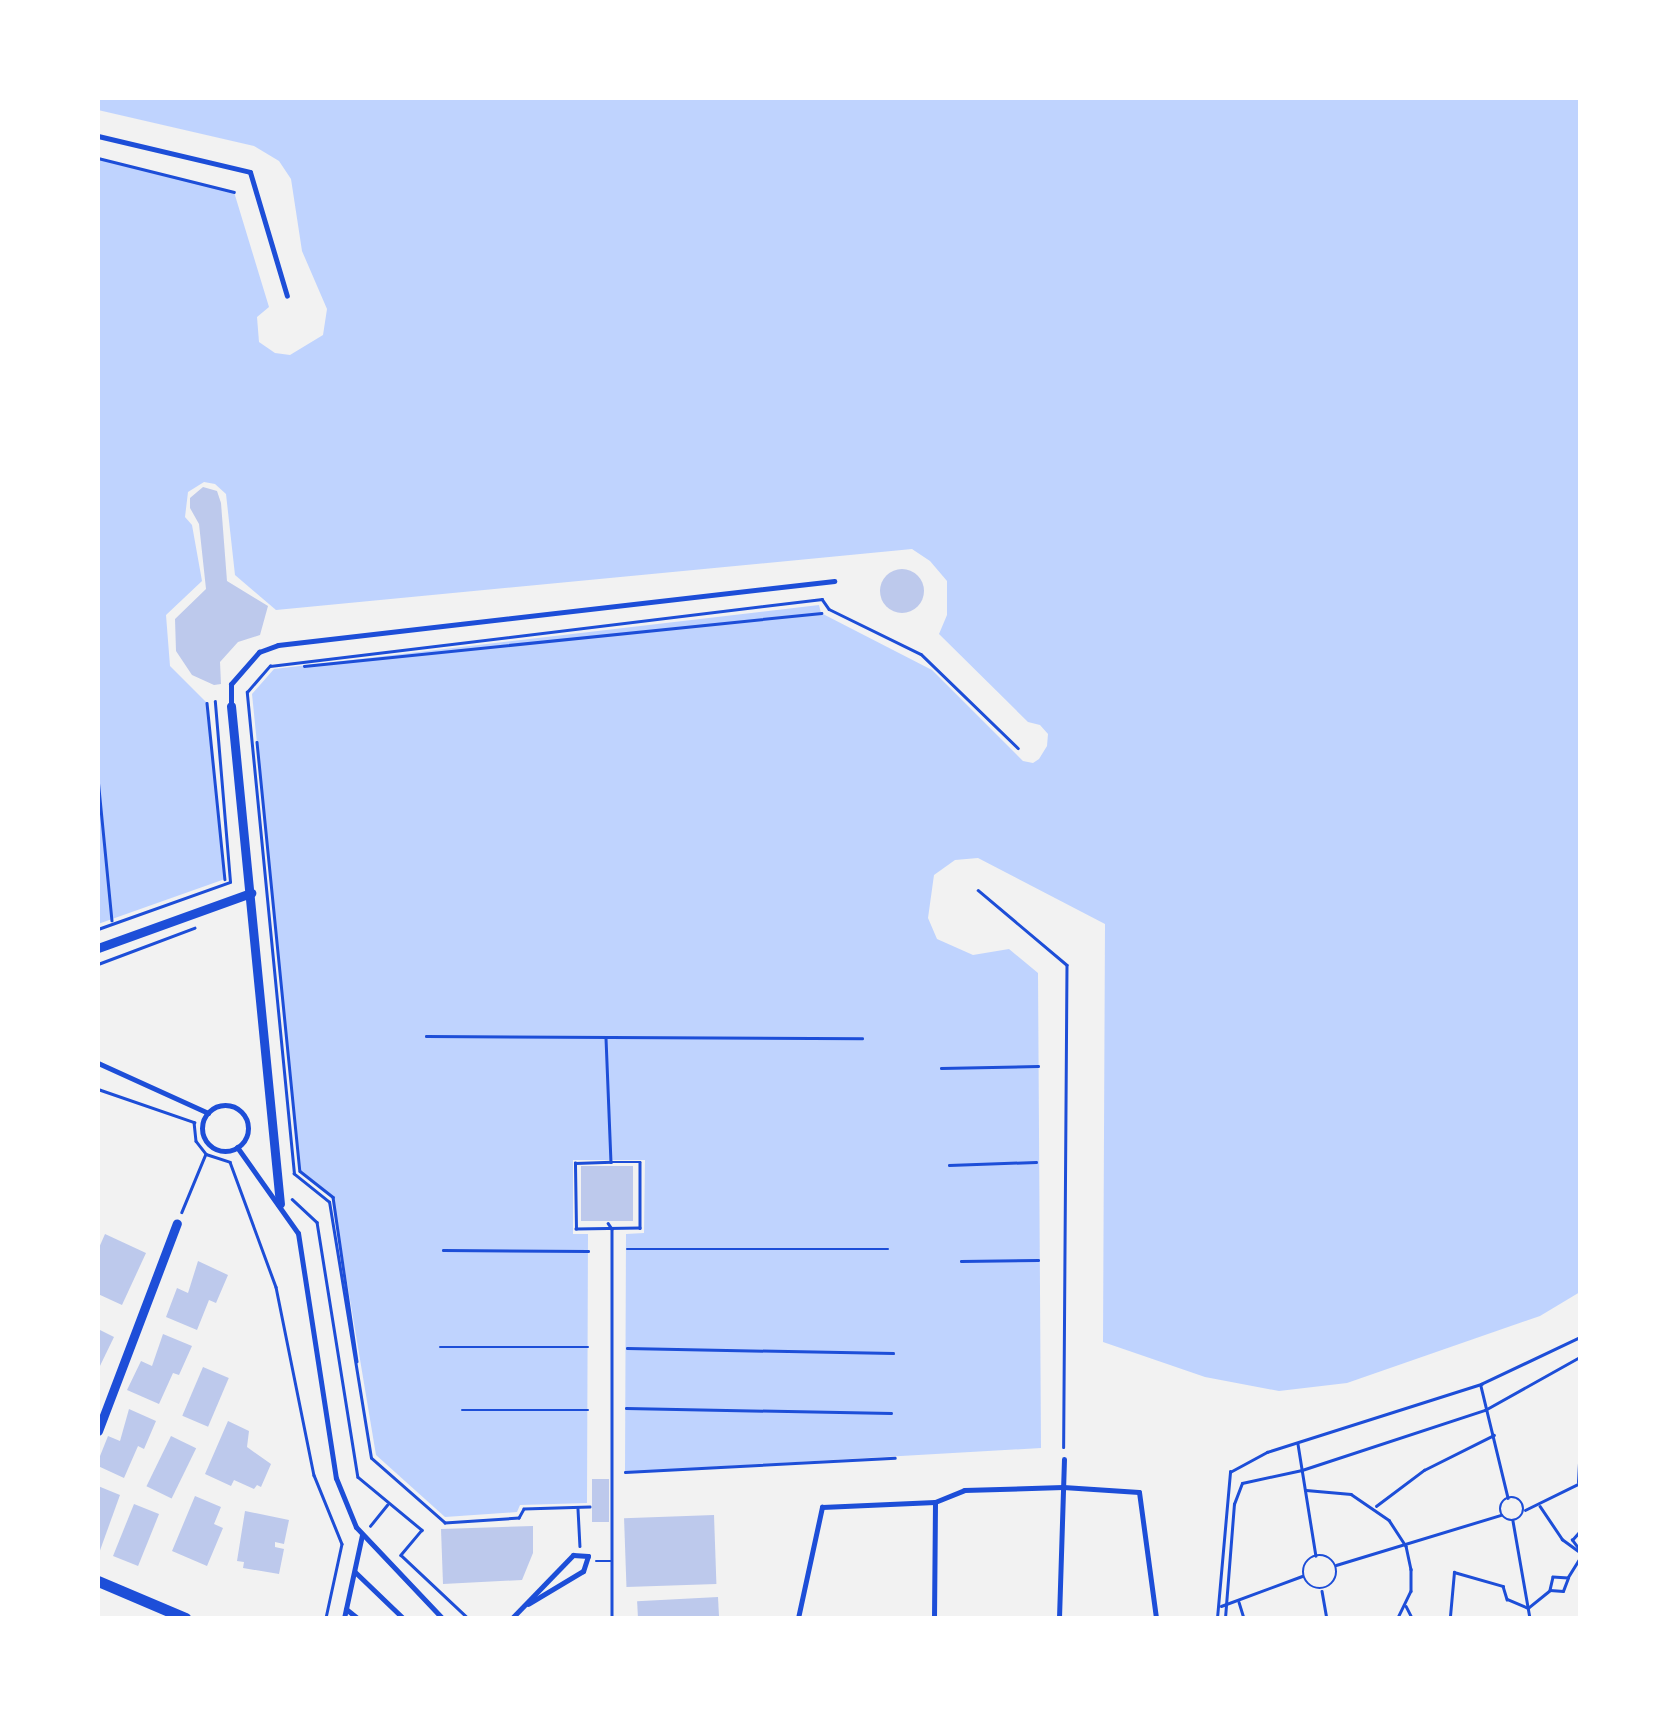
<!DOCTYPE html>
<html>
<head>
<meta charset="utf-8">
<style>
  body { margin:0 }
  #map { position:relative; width:1678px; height:1716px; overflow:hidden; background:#f2f2f2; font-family:Commissioner,sans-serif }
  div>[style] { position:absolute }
  .water>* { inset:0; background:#bfd3fe }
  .building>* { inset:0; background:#bdc9ec; transform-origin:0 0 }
  .round { border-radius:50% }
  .path>* { height:2.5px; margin:-1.25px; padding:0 1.25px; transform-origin:1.25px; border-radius:1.25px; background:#1d4ed8 }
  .path>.ring { margin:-1.25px; padding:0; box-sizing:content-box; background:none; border:2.5px solid #1d4ed8; border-radius:50% }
  .service>* { height:5px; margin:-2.5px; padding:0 2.5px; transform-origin:2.5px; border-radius:2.5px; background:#1d4ed8 }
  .service>.ring { margin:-2.5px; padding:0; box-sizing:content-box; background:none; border:5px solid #1d4ed8; border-radius:50% }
  .minor>* { height:9px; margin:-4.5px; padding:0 4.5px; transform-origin:4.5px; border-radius:4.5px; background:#1d4ed8 }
  .tertiary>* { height:11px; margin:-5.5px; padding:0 5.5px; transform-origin:5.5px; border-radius:5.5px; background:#1d4ed8 }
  span { translate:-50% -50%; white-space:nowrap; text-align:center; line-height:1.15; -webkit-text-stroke:10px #fff; paint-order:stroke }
  .frame { position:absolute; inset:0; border:100px solid #fff; pointer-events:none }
</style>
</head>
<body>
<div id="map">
  <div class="water">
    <i style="clip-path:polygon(98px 98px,1580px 98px,1580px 1292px,1540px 1316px,1347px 1383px,1279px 1391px,1205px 1377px,1103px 1342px,1105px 924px,978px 858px,955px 860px,934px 875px,928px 918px,937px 939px,973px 955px,1009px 949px,1038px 973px,1041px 1448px,625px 1472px,626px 1234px,644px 1233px,645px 1160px,573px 1160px,573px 1234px,588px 1234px,587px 1503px,520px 1505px,517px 1512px,445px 1517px,376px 1455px,333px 1198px,300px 1171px,252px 694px,274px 669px,819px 605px,821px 613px,932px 670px,1023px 761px,1033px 763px,1039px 759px,1047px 746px,1048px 734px,1040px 725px,1028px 722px,939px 634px,947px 615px,947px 581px,930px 561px,912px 549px,276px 610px,235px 575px,226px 494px,215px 484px,204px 482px,188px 492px,185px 517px,192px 525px,202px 581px,166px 615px,170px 666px,207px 703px,225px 879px,98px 924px,98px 158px,234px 192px,269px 307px,257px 317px,259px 342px,275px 353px,290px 355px,323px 335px,327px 309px,302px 251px,291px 179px,279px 161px,254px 146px,98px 110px)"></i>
  </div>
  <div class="building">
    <i style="clip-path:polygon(203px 487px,217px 491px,221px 503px,227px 581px,268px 606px,260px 635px,238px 642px,220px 662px,221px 684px,214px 685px,192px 675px,176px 651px,175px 619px,206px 589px,199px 524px,190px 508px,190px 498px)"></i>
    <i class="round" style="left:880px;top:569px;width:44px;height:44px"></i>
    <i style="left:581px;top:1166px;width:52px;height:55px"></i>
    <i style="clip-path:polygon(105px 1234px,146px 1253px,122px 1305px,98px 1294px,98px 1250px)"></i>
    <i style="clip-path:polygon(198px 1261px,228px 1275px,216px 1303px,209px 1300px,197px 1330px,166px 1317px,177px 1288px,188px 1293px)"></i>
    <i style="clip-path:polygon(98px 1329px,114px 1337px,98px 1370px)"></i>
    <i style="clip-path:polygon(163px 1334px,192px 1346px,179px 1375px,173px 1373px,159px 1404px,127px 1390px,141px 1361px,152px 1366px)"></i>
    <i style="left:203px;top:1367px;width:28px;height:53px;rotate:23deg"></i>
    <i style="clip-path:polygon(129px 1409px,156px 1421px,144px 1449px,138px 1446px,124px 1478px,98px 1466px,98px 1461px,108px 1436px,120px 1441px)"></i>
    <i style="clip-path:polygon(228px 1421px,249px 1431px,247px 1447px,271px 1464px,261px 1487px,257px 1485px,254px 1489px,234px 1480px,231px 1486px,205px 1474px)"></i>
    <i style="left:171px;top:1436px;width:28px;height:56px;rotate:26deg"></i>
    <i style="left:592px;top:1479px;width:17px;height:43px"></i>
    <i style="clip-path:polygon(98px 1486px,120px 1495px,98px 1556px)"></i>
    <i style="clip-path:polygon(195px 1496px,221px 1507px,214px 1524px,223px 1528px,207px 1566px,172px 1551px)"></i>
    <i style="left:134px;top:1504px;width:27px;height:56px;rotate:22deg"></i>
    <i style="clip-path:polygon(245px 1511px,289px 1520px,284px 1544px,275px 1542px,275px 1547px,284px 1549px,279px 1574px,243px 1568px,244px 1562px,237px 1561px)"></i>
    <i style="left:714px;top:1515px;width:69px;height:90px;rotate:88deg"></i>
    <i style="clip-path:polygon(533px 1526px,533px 1553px,522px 1580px,443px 1584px,441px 1529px)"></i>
    <i style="left:718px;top:1597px;width:21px;height:81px;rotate:87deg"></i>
  </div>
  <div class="path">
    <i style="left:98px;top:158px;width:140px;rotate:14deg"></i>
    <i style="left:304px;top:666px;width:520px;rotate:-5.85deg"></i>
    <i style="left:207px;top:703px;width:177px;rotate:84.2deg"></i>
    <i style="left:257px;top:742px;width:431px;rotate:84.3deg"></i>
    <i style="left:300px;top:1171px;width:42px;rotate:38.2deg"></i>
    <i style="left:333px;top:1197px;width:166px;rotate:81.7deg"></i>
    <i style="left:98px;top:778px;width:143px;rotate:84.4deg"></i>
    <i style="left:978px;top:890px;width:116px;rotate:40.1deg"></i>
    <i style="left:1067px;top:965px;width:482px;rotate:90.4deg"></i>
    <i style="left:98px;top:929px;width:140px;rotate:-19.6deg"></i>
    <i style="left:230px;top:882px;width:181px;rotate:-94.8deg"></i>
    <i style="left:98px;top:964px;width:103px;rotate:-20.6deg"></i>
    <i style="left:426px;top:1036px;width:436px;rotate:0.3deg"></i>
    <i style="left:606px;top:1038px;width:124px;rotate:87.7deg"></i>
    <i style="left:611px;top:1162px;width:29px"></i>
    <i style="left:640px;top:1162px;width:66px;rotate:90deg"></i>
    <i style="left:640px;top:1228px;width:64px;rotate:179.1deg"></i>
    <i style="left:576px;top:1229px;width:66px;rotate:-90.9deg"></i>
    <i style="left:575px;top:1163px;width:36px;rotate:-2deg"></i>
    <i style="left:941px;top:1068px;width:97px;rotate:-1.2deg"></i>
    <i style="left:98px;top:1089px;width:102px;rotate:19deg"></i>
    <i style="left:194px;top:1122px;width:19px;rotate:84deg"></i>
    <i style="left:196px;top:1141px;width:16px;rotate:52deg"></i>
    <i style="left:206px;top:1154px;width:63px;rotate:112.5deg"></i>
    <i style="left:206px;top:1154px;width:25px;rotate:18deg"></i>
    <i style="left:230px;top:1162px;width:133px;rotate:69.8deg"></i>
    <i style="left:276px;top:1287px;width:192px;rotate:78.6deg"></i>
    <i style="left:314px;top:1475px;width:74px;rotate:67.9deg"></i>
    <i style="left:342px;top:1544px;width:76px;rotate:102.2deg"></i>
    <i style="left:949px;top:1165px;width:87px;rotate:-2deg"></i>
    <i style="left:292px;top:1199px;width:34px;rotate:43deg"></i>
    <i style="left:317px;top:1222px;width:258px;rotate:80.9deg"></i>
    <i style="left:358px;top:1477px;width:83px;rotate:39.6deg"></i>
    <i style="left:422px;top:1530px;width:33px;rotate:130deg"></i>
    <i style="left:608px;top:1223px;width:7px;rotate:56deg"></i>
    <i style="left:612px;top:1229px;width:389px;rotate:90deg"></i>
    <i style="left:627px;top:1249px;width:261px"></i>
    <i style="left:443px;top:1250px;width:145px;rotate:0.4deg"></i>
    <i style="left:961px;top:1261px;width:77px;rotate:-0.7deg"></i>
    <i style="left:440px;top:1347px;width:148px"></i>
    <i style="left:627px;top:1348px;width:266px;rotate:1.1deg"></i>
    <i style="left:1481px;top:1386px;width:115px;rotate:76.4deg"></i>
    <i style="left:626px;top:1408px;width:265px;rotate:1.1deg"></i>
    <i style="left:462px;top:1410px;width:126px"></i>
    <i style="left:1298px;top:1444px;width:113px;rotate:80.9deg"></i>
    <i style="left:625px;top:1472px;width:270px;rotate:-3deg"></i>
    <i style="left:1578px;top:1482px;width:35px;rotate:-87deg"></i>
    <i style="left:1306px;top:1490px;width:45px;rotate:5.1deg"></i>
    <i style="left:1351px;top:1494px;width:46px;rotate:34.4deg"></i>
    <i style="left:1389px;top:1520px;width:31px;rotate:57deg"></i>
    <i style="left:1406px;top:1546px;width:24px;rotate:78deg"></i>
    <i style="left:1411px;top:1569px;width:22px;rotate:90deg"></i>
    <i style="left:1411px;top:1591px;width:30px;rotate:116deg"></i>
    <i class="ring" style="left:1500px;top:1497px;width:21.5px;height:21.5px"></i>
    <i style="left:1376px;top:1506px;width:60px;rotate:-36.9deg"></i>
    <i style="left:1424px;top:1470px;width:78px;rotate:-26.6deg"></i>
    <i style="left:1540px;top:1506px;width:40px;rotate:56deg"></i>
    <i style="left:1562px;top:1539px;width:22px;rotate:36deg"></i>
    <i style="left:590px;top:1507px;width:66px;rotate:178.3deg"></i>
    <i style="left:524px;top:1509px;width:10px;rotate:119deg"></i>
    <i style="left:519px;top:1518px;width:74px;rotate:176.1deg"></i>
    <i style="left:445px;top:1523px;width:98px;rotate:-138.7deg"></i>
    <i style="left:371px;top:1458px;width:259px;rotate:-99.3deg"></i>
    <i style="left:329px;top:1202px;width:45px;rotate:-141.3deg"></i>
    <i style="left:294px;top:1174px;width:484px;rotate:-95.6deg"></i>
    <i style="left:247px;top:692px;width:35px;rotate:-49deg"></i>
    <i style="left:270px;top:666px;width:556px;rotate:-6.92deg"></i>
    <i style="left:822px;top:599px;width:12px;rotate:55deg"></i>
    <i style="left:829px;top:609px;width:102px;rotate:26.1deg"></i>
    <i style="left:921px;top:654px;width:135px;rotate:44.1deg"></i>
    <i style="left:578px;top:1509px;width:37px;rotate:87deg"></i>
    <i style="left:1525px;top:1510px;width:61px;rotate:-26.1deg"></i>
    <i style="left:1513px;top:1521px;width:98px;rotate:80.1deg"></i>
    <i style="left:370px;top:1526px;width:27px;rotate:-51deg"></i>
    <i style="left:1578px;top:1548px;width:10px;rotate:-127deg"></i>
    <i style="left:1572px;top:1540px;width:12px;rotate:-48deg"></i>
    <i class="ring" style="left:1303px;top:1555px;width:31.5px;height:31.5px"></i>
    <i style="left:402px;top:1556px;width:91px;rotate:43.2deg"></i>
    <i style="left:596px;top:1561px;width:16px"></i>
    <i style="left:1336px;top:1565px;width:172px;rotate:-16.9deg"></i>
    <i style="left:1568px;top:1577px;width:22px;rotate:-58deg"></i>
    <i style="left:1322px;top:1591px;width:27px;rotate:80deg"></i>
    <i style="left:1239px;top:1602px;width:17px;rotate:73deg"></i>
    <i style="left:1221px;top:1606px;width:86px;rotate:-20.3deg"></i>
    <i style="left:1406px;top:1606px;width:13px;rotate:63deg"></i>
    <i style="left:1450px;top:1616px;width:44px;rotate:-84.8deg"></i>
    <i style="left:1454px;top:1572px;width:51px;rotate:15.9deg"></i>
    <i style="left:1503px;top:1586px;width:14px;rotate:73deg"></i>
    <i style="left:1507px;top:1599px;width:23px;rotate:23deg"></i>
    <i style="left:1528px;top:1608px;width:28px;rotate:-39deg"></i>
    <i style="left:1550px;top:1590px;width:13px;rotate:4deg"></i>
    <i style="left:1563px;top:1591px;width:14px;rotate:-69deg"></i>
    <i style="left:1568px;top:1578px;width:15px;rotate:-176deg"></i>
    <i style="left:1553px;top:1577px;width:13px;rotate:103deg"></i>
    <i style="left:1217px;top:1618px;width:147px;rotate:-84.9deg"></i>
    <i style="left:1230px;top:1472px;width:42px;rotate:-28.4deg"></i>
    <i style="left:1267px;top:1452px;width:225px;rotate:-17.6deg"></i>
    <i style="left:1481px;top:1384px;width:110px;rotate:-25.4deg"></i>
    <i style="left:1225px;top:1618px;width:114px;rotate:-85.5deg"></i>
    <i style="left:1234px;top:1504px;width:22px;rotate:-69deg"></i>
    <i style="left:1242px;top:1483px;width:61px;rotate:-12.2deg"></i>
    <i style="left:1302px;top:1470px;width:193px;rotate:-18.2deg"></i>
    <i style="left:1485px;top:1410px;width:109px;rotate:-29.2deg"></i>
    <i style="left:1443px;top:1618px;width:26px"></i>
  </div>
  <div class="service">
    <i style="left:98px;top:136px;width:156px;rotate:13.3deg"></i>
    <i style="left:250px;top:172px;width:129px;rotate:73.4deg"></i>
    <i style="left:231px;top:706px;width:22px;rotate:-90deg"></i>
    <i style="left:231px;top:684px;width:43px;rotate:-48.8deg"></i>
    <i style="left:259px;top:652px;width:20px;rotate:-20deg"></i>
    <i style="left:278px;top:645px;width:560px;rotate:-6.57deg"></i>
    <i style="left:98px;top:1063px;width:121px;rotate:24.4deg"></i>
    <i class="ring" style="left:202px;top:1105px;width:41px;height:41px"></i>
    <i style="left:237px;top:1147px;width:105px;rotate:54.7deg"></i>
    <i style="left:298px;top:1233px;width:248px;rotate:81.2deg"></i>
    <i style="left:336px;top:1478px;width:53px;rotate:67.8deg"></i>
    <i style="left:356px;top:1527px;width:125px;rotate:46.6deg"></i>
    <i style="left:355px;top:1572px;width:66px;rotate:43.8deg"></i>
    <i style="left:346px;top:1609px;width:14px;rotate:39deg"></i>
    <i style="left:344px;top:1618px;width:85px;rotate:-77.8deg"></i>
    <i style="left:512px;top:1618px;width:88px;rotate:-45.9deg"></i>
    <i style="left:573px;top:1555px;width:15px;rotate:4deg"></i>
    <i style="left:588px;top:1556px;width:16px;rotate:108deg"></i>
    <i style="left:583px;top:1571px;width:64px;rotate:149deg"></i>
    <i style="left:798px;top:1618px;width:114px;rotate:-77.8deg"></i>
    <i style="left:822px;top:1507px;width:113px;rotate:-2.5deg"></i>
    <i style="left:934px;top:1618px;width:116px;rotate:-89.5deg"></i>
    <i style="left:935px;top:1502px;width:31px;rotate:-22deg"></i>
    <i style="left:964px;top:1490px;width:99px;rotate:-1.7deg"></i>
    <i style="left:1063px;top:1487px;width:76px;rotate:3.8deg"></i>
    <i style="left:1139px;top:1492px;width:127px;rotate:82.3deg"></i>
    <i style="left:1059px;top:1618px;width:159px;rotate:-88.2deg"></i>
  </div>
  <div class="minor">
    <i style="left:231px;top:706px;width:500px;rotate:84.38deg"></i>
    <i style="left:98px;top:948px;width:163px;rotate:-19.8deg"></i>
    <i style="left:98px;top:1431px;width:222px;rotate:-69.2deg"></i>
  </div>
  <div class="tertiary">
    <i style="left:98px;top:1581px;width:95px;rotate:23deg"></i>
  </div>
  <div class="frame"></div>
</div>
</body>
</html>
